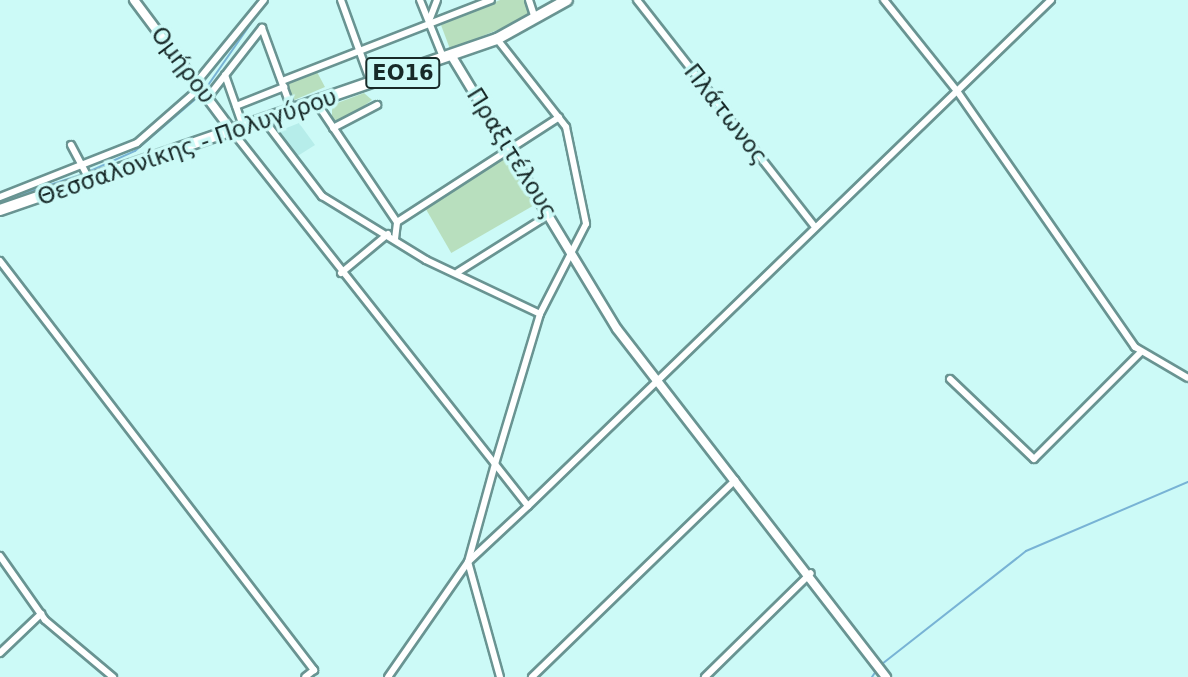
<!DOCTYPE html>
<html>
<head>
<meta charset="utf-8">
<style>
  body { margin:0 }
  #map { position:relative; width:1188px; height:677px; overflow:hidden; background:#ccfaf7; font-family:"DejaVu Sans",sans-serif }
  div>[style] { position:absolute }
  .built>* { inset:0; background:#b6edea }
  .green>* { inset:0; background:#b8dfbe; transform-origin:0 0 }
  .stream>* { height:2px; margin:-1px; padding:0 1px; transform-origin:1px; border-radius:1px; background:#78b3d5 }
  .roads { filter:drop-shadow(2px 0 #699492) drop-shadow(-2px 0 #699492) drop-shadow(0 2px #699492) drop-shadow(0 -2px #699492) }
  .minor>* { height:6px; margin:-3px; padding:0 3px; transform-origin:3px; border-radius:3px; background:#fff }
  .tertiary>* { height:8px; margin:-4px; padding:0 4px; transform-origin:4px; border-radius:4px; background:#fff }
  .primary>* { height:10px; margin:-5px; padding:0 5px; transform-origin:5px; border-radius:5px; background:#fff }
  span { translate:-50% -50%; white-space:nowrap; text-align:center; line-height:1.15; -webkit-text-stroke:7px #ccfaf7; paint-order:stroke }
  .shield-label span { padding:2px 5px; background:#ccfaf7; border:2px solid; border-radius:5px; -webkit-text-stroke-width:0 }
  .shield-label { font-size:21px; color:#172928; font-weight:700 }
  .street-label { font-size:23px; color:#172928 }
</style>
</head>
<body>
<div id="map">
  <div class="built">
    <i style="clip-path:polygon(299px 123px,315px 145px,296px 157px,279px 131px)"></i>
  </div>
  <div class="green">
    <i style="clip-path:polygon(500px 0,524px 0,530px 17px,450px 49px,441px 25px)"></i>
    <i style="clip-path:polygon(317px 72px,325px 87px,292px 101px,284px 84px)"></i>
    <i style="clip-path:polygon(364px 93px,372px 100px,339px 124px,332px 118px,332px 105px)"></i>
    <i style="left:509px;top:155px;width:56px;height:99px;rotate:60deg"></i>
  </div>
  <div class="stream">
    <i style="left:204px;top:91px;width:111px;rotate:-55.3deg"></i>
    <i style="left:88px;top:172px;width:51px;rotate:-24.1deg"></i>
    <i style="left:135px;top:151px;width:86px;rotate:-40.7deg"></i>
    <i style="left:0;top:201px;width:87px;rotate:-18deg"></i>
    <i style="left:882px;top:664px;width:183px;rotate:-38.1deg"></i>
    <i style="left:1026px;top:551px;width:176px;rotate:-23.1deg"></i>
    <i style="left:872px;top:677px;width:7px;rotate:-56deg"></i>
  </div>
  <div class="roads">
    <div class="minor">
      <i style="left:341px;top:0;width:88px;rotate:70.1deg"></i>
      <i style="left:420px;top:0;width:61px;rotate:68deg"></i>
      <i style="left:529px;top:0;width:20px;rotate:72deg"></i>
      <i style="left:637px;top:0;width:288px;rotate:51.9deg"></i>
      <i style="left:1051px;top:0;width:131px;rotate:135.9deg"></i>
      <i style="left:957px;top:91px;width:312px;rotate:55.2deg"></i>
      <i style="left:1135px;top:347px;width:61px;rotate:30.3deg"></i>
      <i style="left:429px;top:21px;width:22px;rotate:-69deg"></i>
      <i style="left:497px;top:39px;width:112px;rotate:51.9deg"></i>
      <i style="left:566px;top:127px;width:99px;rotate:78.3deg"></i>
      <i style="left:586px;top:224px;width:101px;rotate:117.1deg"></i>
      <i style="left:540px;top:314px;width:157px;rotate:106.7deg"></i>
      <i style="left:495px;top:464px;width:53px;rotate:51.8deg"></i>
      <i style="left:528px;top:506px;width:597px;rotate:-44.05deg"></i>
      <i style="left:957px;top:91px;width:117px;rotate:-128.7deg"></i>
      <i style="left:225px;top:75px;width:54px;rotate:70.6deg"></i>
      <i style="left:282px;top:81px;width:224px;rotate:-21.2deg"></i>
      <i style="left:196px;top:83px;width:107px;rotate:-50.7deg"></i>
      <i style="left:208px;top:97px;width:88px;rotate:-52deg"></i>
      <i style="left:262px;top:28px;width:87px;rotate:69.9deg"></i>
      <i style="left:316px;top:102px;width:145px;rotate:56deg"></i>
      <i style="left:236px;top:106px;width:52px;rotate:-21.6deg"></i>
      <i style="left:264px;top:120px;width:96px;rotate:52.7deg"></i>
      <i style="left:322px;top:196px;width:122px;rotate:31.6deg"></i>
      <i style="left:426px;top:260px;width:126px;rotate:25.3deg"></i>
      <i style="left:333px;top:128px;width:50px;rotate:-27.6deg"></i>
      <i style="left:232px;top:131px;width:424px;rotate:51.7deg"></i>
      <i style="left:495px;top:464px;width:102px;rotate:105.4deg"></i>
      <i style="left:468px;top:562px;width:140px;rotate:124.8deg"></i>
      <i style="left:71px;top:145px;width:40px;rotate:62deg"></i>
      <i style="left:0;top:197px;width:147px;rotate:-21.5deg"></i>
      <i style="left:137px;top:143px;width:82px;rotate:-41.1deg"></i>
      <i style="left:395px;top:239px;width:17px;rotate:-83deg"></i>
      <i style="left:397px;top:222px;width:193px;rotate:-32.9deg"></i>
      <i style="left:0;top:261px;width:516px;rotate:52.49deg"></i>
      <i style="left:314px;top:670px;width:11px;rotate:142deg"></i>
      <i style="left:458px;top:272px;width:109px;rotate:-32.2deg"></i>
      <i style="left:341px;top:273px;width:61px;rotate:-39.7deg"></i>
      <i style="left:950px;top:379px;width:116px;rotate:43.6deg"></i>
      <i style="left:1034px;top:459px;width:150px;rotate:-45deg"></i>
      <i style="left:0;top:556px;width:78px;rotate:54.9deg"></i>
      <i style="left:45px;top:620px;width:89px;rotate:40deg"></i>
      <i style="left:0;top:653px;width:57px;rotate:-43.6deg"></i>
      <i style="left:500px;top:677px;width:119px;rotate:-105.5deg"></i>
      <i style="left:468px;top:562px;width:82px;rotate:-43deg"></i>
      <i style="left:532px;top:677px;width:283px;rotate:-44.1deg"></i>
      <i style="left:705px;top:677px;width:148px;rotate:-44.5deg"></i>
    </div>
    <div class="tertiary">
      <i style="left:134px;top:0;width:164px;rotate:53.2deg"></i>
      <i style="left:451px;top:55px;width:320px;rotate:58.8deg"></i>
      <i style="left:617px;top:329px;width:440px;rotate:52.3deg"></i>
    </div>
    <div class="primary">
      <i style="left:0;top:210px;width:526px;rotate:-18.99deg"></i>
      <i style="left:497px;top:39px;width:80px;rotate:-29.1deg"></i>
    </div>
  </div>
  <div class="shield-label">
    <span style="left:403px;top:73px">ΕΟ16</span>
  </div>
  <div class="street-label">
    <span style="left:183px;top:65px;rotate:53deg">Ομήρου</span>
    <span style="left:726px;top:114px;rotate:52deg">Πλάτωνος</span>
    <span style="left:187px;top:147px;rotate:-19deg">Θεσσαλονίκης - Πολυγύρου</span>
    <span style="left:512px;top:153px;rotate:58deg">Πραξιτέλους</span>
  </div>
</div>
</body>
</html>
